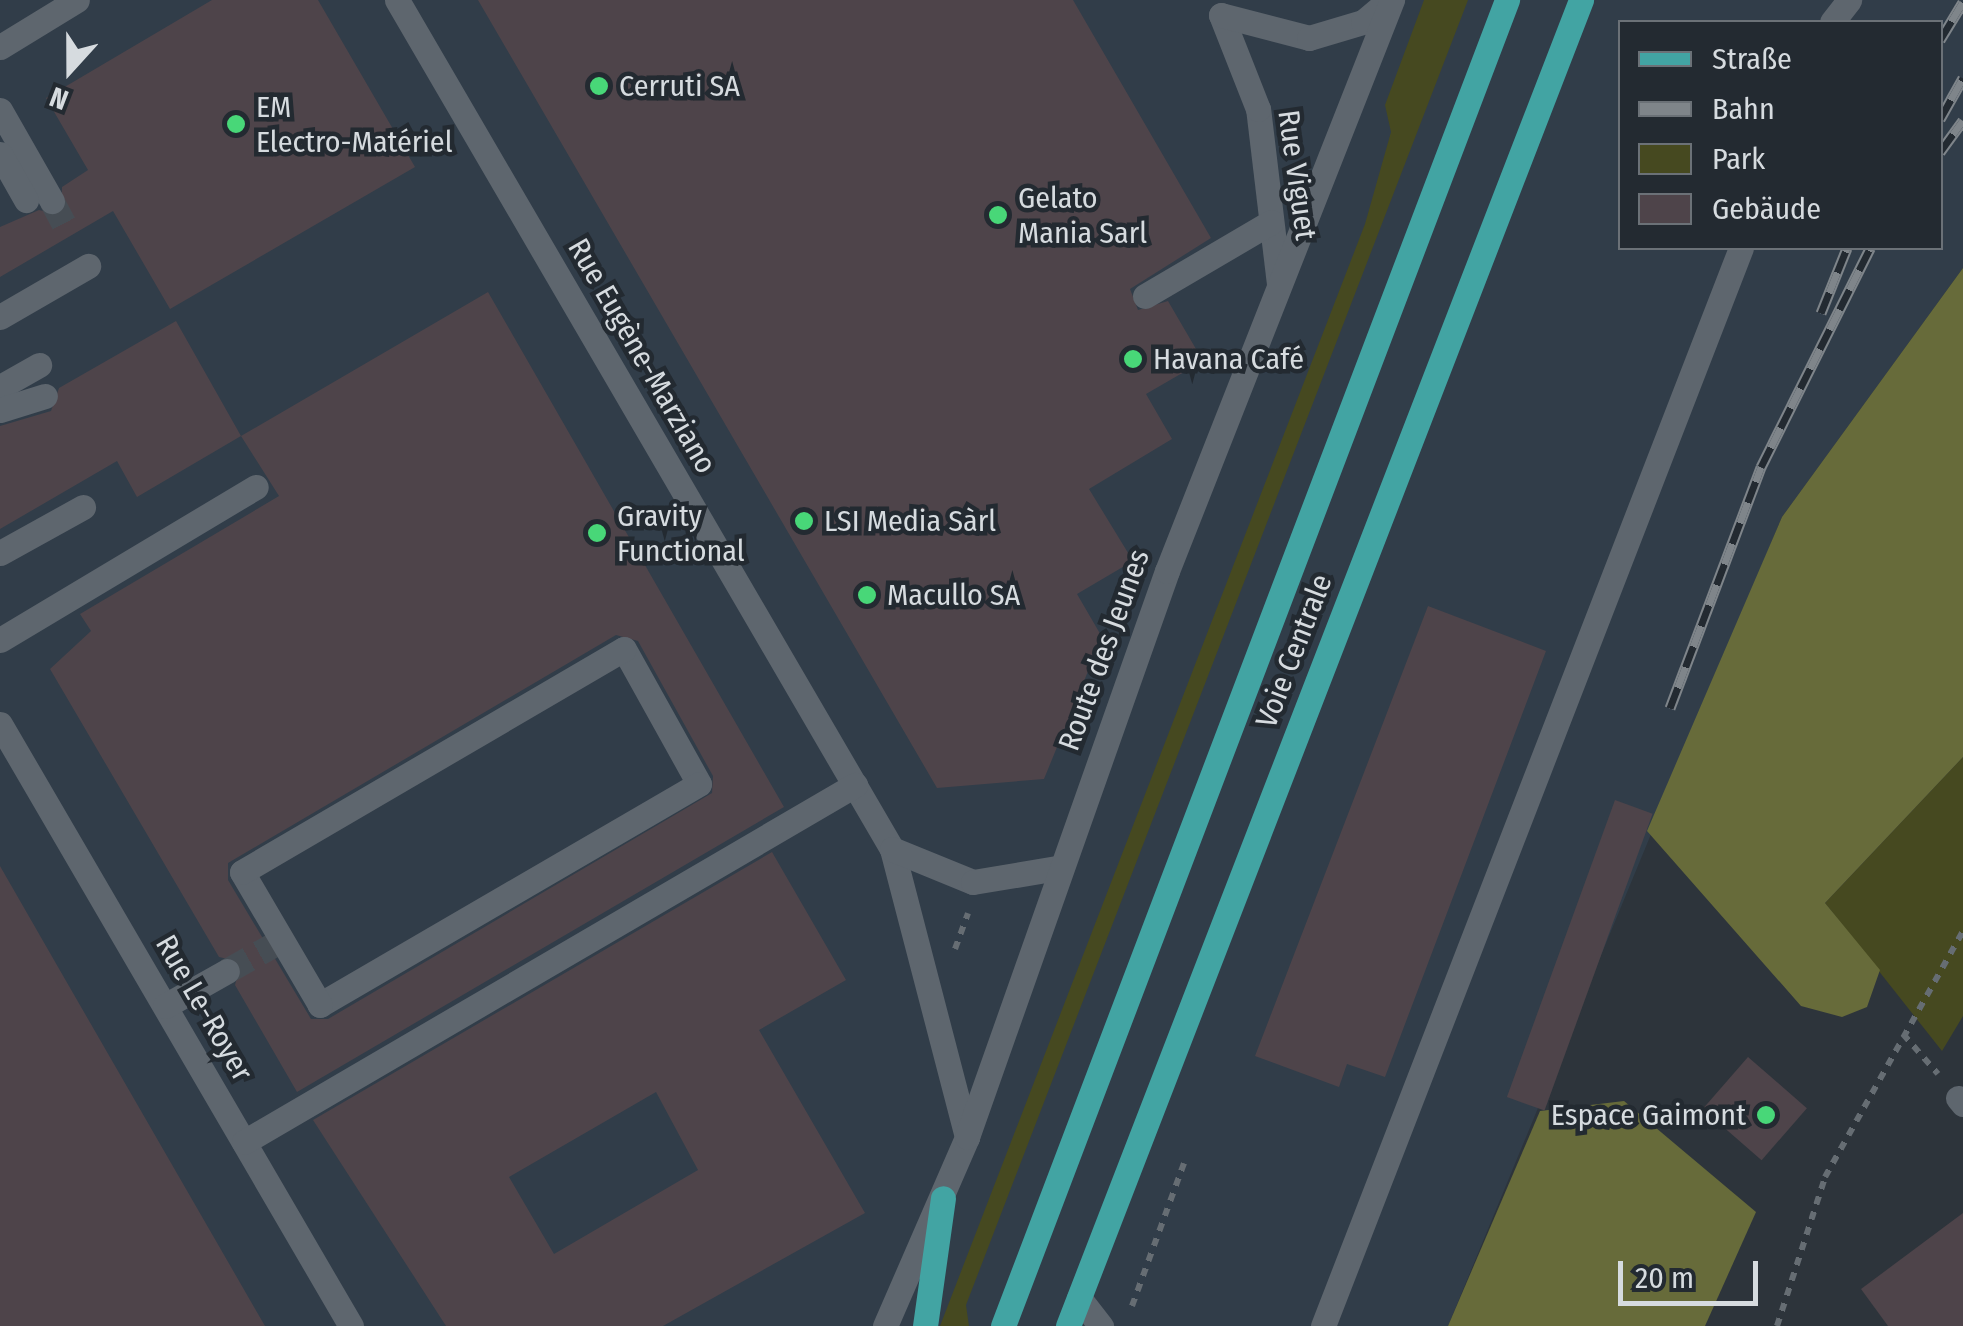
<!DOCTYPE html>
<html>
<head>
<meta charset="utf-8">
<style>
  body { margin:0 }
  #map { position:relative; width:1963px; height:1326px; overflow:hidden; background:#2d343b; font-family:"Fira Sans Condensed",sans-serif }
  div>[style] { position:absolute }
  .built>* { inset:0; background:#313d49 }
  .green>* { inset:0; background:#464920 }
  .forest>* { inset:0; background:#676b3a }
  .building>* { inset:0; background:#4e444a; transform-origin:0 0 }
  .minor-tunnel>* { height:25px; margin-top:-12.5px; transform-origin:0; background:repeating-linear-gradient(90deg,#464d54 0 25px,transparent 0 37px) }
  .path>* { height:6px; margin-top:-3px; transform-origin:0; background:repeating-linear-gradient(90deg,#666d73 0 8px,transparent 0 16px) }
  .minor>* { height:25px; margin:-12.5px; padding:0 12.5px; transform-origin:12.5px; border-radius:12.5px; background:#5e666e }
  .major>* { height:25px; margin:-12.5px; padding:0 12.5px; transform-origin:12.5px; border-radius:12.5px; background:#42a4a3 }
  .rail>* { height:11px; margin-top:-5.5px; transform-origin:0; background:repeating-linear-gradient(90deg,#232a31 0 22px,#7f858a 0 44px); box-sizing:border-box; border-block:2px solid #7f858a }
  .dots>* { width:28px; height:28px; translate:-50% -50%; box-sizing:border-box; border:5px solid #232a31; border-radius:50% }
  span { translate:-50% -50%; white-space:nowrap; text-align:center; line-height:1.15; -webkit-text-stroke:9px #232a31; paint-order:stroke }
  .poi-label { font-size:30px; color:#d6dbdf }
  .left { translate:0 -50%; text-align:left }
  .right { translate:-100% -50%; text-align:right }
  .street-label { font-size:30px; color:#d6dbdf }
  .legend { position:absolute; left:1618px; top:20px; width:325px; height:230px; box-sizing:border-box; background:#232a31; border:2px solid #6b7177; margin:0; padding:12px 18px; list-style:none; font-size:30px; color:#d6dbdf }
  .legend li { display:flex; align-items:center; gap:20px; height:50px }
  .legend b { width:50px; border:2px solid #6b7177 }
  .north { position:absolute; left:20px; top:20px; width:100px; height:100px; -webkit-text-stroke:8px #232a31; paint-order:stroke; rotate:201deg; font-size:28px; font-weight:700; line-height:40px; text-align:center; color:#d6dbdf }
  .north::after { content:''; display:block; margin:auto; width:35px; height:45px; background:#d6dbdf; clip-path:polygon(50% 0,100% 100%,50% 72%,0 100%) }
  .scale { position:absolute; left:1618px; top:1261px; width:140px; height:45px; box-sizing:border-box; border:5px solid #d6dbdf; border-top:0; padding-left:12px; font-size:30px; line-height:35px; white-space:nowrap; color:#d6dbdf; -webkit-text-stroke:8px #232a31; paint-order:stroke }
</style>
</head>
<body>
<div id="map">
  <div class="built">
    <i style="clip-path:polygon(evenodd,0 0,1963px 0,1963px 268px,1782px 517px,1448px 1326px,0 1326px,0 0,1620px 22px,1940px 22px,1940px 248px,1620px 248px,1620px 22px)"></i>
  </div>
  <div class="green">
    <i style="clip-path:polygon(1424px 0,1468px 0,966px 1305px,969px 1326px,940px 1326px,1365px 224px,1391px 132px,1385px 105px)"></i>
    <i style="clip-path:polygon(1963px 757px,1963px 1016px,1942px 1051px,1825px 903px)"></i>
  </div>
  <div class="forest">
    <i style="clip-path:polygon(1963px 268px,1963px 757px,1825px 903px,1880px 970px,1867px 1007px,1842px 1017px,1801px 1006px,1647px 831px,1782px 517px)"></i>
    <i style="clip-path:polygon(1624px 1101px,1756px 1212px,1705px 1326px,1448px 1326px,1540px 1111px)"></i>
  </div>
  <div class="building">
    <i style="clip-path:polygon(212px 0,318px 0,415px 167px,170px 309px,113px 211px,0 277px,0 227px,39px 210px,61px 215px,62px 187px,88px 170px,46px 98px)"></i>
    <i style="clip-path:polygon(478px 0,1073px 0,1211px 238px,1130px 289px,1138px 310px,1168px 301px,1203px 361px,1146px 394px,1172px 439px,1089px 489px,1133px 561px,1077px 594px,1102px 637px,1044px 779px,937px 788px)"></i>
    <i style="clip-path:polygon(evenodd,488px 292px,784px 807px,297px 1092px,235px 985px,241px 962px,219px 957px,50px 669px,91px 631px,80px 614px,279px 496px,241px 436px,488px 292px,616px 635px,638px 641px,713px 776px,712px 793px,328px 1019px,311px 1019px,228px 880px,228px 863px,616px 635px)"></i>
    <i style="clip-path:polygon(176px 321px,241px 436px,137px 497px,117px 461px,0 529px,0 426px,51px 411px,59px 388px)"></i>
    <i style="clip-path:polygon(1428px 606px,1546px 651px,1385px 1077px,1347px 1064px,1339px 1087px,1255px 1056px)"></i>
    <i style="left:1615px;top:800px;width:40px;height:316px;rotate:20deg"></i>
    <i style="clip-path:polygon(evenodd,772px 852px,846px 980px,759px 1030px,865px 1213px,663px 1326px,446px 1326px,313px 1120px,772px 852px,656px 1092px,698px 1170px,554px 1254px,509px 1177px,656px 1092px)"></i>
    <i style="clip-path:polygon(0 866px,58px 967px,265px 1326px,0 1326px)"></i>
    <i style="left:1748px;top:1057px;width:78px;height:69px;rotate:41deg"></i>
    <i style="clip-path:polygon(1963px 1213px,1963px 1326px,1888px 1326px,1861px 1289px)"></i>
  </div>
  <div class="minor-tunnel">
    <i style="left:52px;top:201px;width:26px;rotate:62deg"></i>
    <i style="left:227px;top:971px;width:63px;rotate:-29.4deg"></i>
  </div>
  <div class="path">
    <i style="left:955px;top:949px;width:38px;rotate:-70deg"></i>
    <i style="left:1903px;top:1034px;width:53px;rotate:48.8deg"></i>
    <i style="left:1132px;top:1306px;width:152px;rotate:-70deg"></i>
    <i style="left:1777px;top:1326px;width:157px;rotate:-72.1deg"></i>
    <i style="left:1825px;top:1177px;width:282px;rotate:-60.7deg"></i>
  </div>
  <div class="minor">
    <i style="left:397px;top:0;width:983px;rotate:59.76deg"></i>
    <i style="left:892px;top:849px;width:298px;rotate:75.4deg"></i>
    <i style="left:1832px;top:22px;width:28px;rotate:-52deg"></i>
    <i style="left:0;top:47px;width:90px;rotate:-31.4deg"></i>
    <i style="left:0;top:110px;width:105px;rotate:60.3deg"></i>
    <i style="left:0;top:154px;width:53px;rotate:60.5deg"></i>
    <i style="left:1279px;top:284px;width:176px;rotate:-96.8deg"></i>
    <i style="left:1258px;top:109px;width:101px;rotate:-111.5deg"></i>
    <i style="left:1221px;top:15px;width:91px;rotate:14.6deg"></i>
    <i style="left:1309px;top:38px;width:56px;rotate:-16.5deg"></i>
    <i style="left:1363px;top:22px;width:34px;rotate:-40deg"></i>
    <i style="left:1145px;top:296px;width:146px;rotate:-30.4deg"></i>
    <i style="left:0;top:317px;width:102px;rotate:-30.1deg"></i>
    <i style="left:0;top:387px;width:45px;rotate:-29.4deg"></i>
    <i style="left:0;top:410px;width:47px;rotate:-17.3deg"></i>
    <i style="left:0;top:553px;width:95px;rotate:-29deg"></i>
    <i style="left:0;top:640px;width:298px;rotate:-30.9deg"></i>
    <i style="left:624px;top:649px;width:154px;rotate:60.9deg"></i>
    <i style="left:699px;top:784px;width:439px;rotate:149.8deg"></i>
    <i style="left:320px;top:1005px;width:154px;rotate:-120.4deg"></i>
    <i style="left:242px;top:872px;width:442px;rotate:-30.3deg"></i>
    <i style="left:0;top:724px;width:697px;rotate:59.76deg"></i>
    <i style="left:892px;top:849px;width:87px;rotate:22.2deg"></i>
    <i style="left:973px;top:882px;width:86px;rotate:-9.4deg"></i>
    <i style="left:165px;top:1006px;width:71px;rotate:-29.4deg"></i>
    <i style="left:1958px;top:1098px;width:8px;rotate:50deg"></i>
    <i style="left:244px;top:1142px;width:708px;rotate:-30.3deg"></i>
    <i style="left:1079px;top:1298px;width:36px;rotate:52deg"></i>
    <i style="left:885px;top:1326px;width:206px;rotate:-66.5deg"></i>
    <i style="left:967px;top:1137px;width:600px;rotate:-70.54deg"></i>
    <i style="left:1167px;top:571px;width:614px;rotate:-68.49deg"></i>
    <i style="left:1323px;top:1326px;width:1156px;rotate:-68.81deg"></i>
  </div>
  <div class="major">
    <i style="left:925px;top:1326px;width:129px;rotate:-82deg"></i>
    <i style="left:1003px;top:1326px;width:1419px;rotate:-69.19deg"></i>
    <i style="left:1068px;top:1326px;width:1422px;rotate:-68.85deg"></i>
  </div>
  <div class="rail">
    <i style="left:1940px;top:40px;width:44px;rotate:-58.8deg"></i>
    <i style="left:1940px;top:119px;width:47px;rotate:-60.7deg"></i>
    <i style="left:1940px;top:152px;width:39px;rotate:-54deg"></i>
    <i style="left:1821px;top:313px;width:70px;rotate:-68.2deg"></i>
    <i style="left:1670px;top:708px;width:258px;rotate:-69.3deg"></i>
    <i style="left:1761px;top:467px;width:245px;rotate:-63.5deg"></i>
  </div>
  <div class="dots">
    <i style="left:599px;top:86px;background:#48d778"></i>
    <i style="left:236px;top:124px;background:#48d778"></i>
    <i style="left:998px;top:215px;background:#48d778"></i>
    <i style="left:1133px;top:359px;background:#48d778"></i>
    <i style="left:804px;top:521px;background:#48d778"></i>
    <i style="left:597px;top:533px;background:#48d778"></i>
    <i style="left:867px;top:595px;background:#48d778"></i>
    <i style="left:1766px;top:1115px;background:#48d778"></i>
  </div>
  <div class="poi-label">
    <span class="left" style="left:619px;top:86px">Cerruti SA</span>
    <span class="left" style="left:256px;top:124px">EM<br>Electro-Matériel</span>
    <span class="left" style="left:1018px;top:215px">Gelato<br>Mania Sarl</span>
    <span class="left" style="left:1153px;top:359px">Havana Café</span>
    <span class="left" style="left:617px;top:533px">Gravity<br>Functional</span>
    <span class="left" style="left:824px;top:521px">LSI Media Sàrl</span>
    <span class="left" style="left:887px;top:595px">Macullo SA</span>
    <span class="right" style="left:1746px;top:1115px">Espace Gaimont</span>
  </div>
  <div class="street-label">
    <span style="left:1297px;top:175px;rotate:82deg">Rue Viguet</span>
    <span style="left:642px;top:356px;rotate:60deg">Rue Eugène-Marziano</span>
    <span style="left:1104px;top:650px;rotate:-70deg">Route des Jeunes</span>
    <span style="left:1294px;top:651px;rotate:-69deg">Voie Centrale</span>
    <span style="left:204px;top:1008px;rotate:60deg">Rue Le-Royer</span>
  </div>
  <ul class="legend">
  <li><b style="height:12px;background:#42a4a3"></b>Straße</li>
  <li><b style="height:12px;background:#7f858a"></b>Bahn</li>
  <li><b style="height:28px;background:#464920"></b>Park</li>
  <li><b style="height:28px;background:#4e444a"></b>Gebäude</li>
  </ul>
  <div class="north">N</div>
  <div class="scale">20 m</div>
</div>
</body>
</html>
